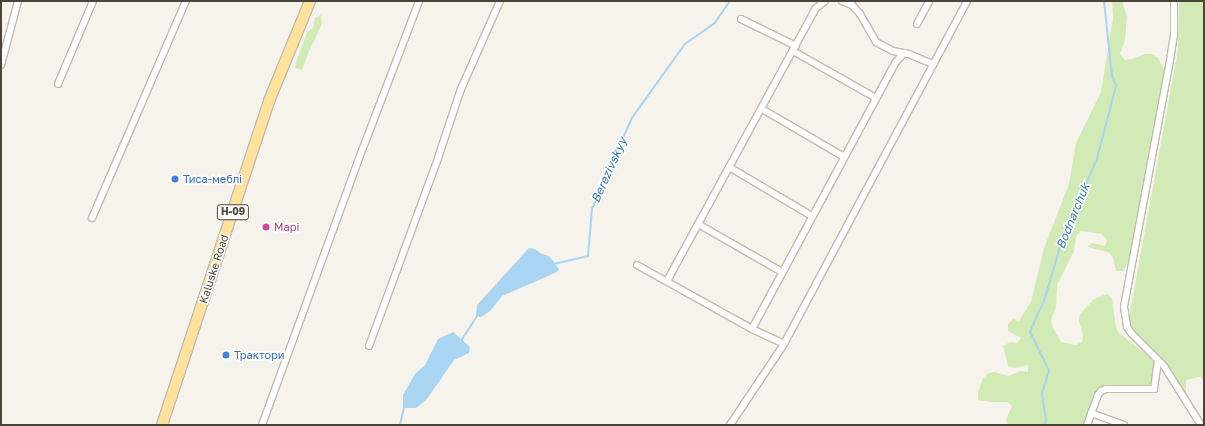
<!DOCTYPE html>
<html>
<head>
<meta charset="utf-8">
<style>
  body { margin:0 }
  #map { position:relative; width:1205px; height:426px; overflow:hidden; background:#f6f3ec; font-family:"Golos Text",sans-serif }
  div>[style] { position:absolute }
  .green>* { inset:0; background:#d2eab5 }
  .water>* { inset:0; background:#a9d4f2 }
  .stream>* { height:1.5px; margin:-0.75px; padding:0 0.75px; transform-origin:0.75px; border-radius:0.75px; background:#a9d4f2 }
  .roads { filter:drop-shadow(1px 0 #c2bbae) drop-shadow(-1px 0 #c2bbae) drop-shadow(0 1px #c2bbae) drop-shadow(0 -1px #c2bbae) }
  .street>* { height:6px; margin:-3px; padding:0 3px; transform-origin:3px; border-radius:3px; background:#fff }
  .primary>* { height:10px; margin:-5px; padding:0 5px; transform-origin:5px; border-radius:5px; background:#ffe39c }
  .dots>* { width:11px; height:11px; translate:-50% -50%; box-sizing:border-box; border:2px solid #fff; border-radius:50% }
  span { translate:-50% -50%; white-space:nowrap; text-align:center; line-height:1.15; -webkit-text-stroke:3px #fff; paint-order:stroke }
  .shield-label span { padding:1px 3px; background:#fff; border:1px solid; border-radius:3px; -webkit-text-stroke-width:0 }
  .shield-label { font-size:10px; color:#4b4439; font-weight:700 }
  .shop-label { font-size:11px; color:#366cbe }
  .left { translate:0 -50%; text-align:left }
  .hotel-label { font-size:11px; color:#b23c85 }
  .street-label { font-size:11px; color:#4b4439 }
  .water-label { font-size:12px; color:#2e7ab2; font-style:italic }
  .frame { position:absolute; inset:0; border:2px solid #4b4439; pointer-events:none }
</style>
</head>
<body>
<div id="map">
  <div class="green">
    <i style="clip-path:polygon(1112px 1px,1122px 1px,1127px 17px,1125px 40px,1120px 54px,1125px 60px,1132px 59px,1145px 54px,1152px 54px,1158px 58px,1164px 70px,1163px 93px,1134px 252px,1123px 271px,1116px 271px,1113px 257px,1108px 252px,1087px 247px,1092px 243px,1105px 246px,1107px 240px,1102px 234px,1081px 231px,1076px 236px,1074px 251px,1057px 285px,1056px 307px,1051px 320px,1053px 328px,1061px 342px,1076px 345px,1082px 342px,1083px 335px,1079px 321px,1080px 314px,1094px 299px,1107px 294px,1112px 299px,1116px 328px,1119px 333px,1152px 359px,1154px 365px,1151px 388px,1098px 391px,1086px 425px,1007px 425px,1006px 419px,1012px 406px,1007px 402px,992px 402px,978px 400px,978px 392px,983px 378px,989px 373px,995px 372px,1008px 376px,1021px 371px,1028px 372px,1028px 365px,1015px 368px,1008px 366px,1003px 346px,1010px 342px,1017px 343px,1021px 338px,1008px 331px,1008px 324px,1013px 319px,1019px 321px,1031px 302px,1044px 248px,1069px 184px,1076px 143px,1101px 92px,1113px 19px)"></i>
    <i style="clip-path:polygon(1179px 1px,1204px 1px,1204px 379px,1199px 377px,1186px 380px,1186px 393px,1184px 393px,1167px 363px,1132px 328px,1129px 318px,1178px 50px)"></i>
    <i style="clip-path:polygon(321px 15px,322px 23px,315px 39px,309px 51px,302px 70px,298px 69px,295px 67px,296px 62px,307px 32px,313px 28px,315px 18px)"></i>
  </div>
  <div class="water">
    <i style="clip-path:polygon(529px 248px,535px 249px,542px 254px,549px 256px,559px 269px,557px 272px,502px 296px,490px 311px,481px 317px,476px 316px,477px 305px)"></i>
    <i style="clip-path:polygon(453px 332px,470px 347px,469px 353px,454px 360px,427px 399px,416px 408px,403px 408px,403px 395px,415px 374px,425px 365px,438px 339px)"></i>
  </div>
  <div class="stream">
    <i style="left:554px;top:264px;width:35px;rotate:-13deg"></i>
    <i style="left:588px;top:256px;width:47px;rotate:-85.1deg"></i>
    <i style="left:592px;top:209px;width:99px;rotate:-66.3deg"></i>
    <i style="left:632px;top:118px;width:91px;rotate:-54.4deg"></i>
    <i style="left:685px;top:44px;width:35px;rotate:-35deg"></i>
    <i style="left:714px;top:24px;width:28px;rotate:-55deg"></i>
    <i style="left:461px;top:341px;width:30px;rotate:-57deg"></i>
    <i style="left:400px;top:425px;width:18px;rotate:-77deg"></i>
    <i style="left:1045px;top:425px;width:5px;rotate:-79deg"></i>
    <i style="left:1046px;top:420px;width:26px;rotate:-99deg"></i>
    <i style="left:1042px;top:394px;width:24px;rotate:-73deg"></i>
    <i style="left:1049px;top:371px;width:43px;rotate:-116deg"></i>
    <i style="left:1030px;top:332px;width:37px;rotate:-66deg"></i>
    <i style="left:1045px;top:298px;width:67px;rotate:-73.5deg"></i>
    <i style="left:1064px;top:234px;width:82px;rotate:-66.3deg"></i>
    <i style="left:1097px;top:159px;width:75px;rotate:-75.4deg"></i>
    <i style="left:1116px;top:86px;width:11px;rotate:-112deg"></i>
    <i style="left:1112px;top:76px;width:75px;rotate:-96.1deg"></i>
  </div>
  <div class="roads">
    <div class="street">
      <i style="left:842px;top:1px;width:11px;rotate:22deg"></i>
      <i style="left:852px;top:5px;width:12px;rotate:48deg"></i>
      <i style="left:860px;top:14px;width:32px;rotate:60deg"></i>
      <i style="left:876px;top:42px;width:19px;rotate:28deg"></i>
      <i style="left:893px;top:51px;width:16px;rotate:11deg"></i>
      <i style="left:909px;top:54px;width:26px;rotate:23deg"></i>
      <i style="left:1174px;top:1px;width:34px;rotate:90deg"></i>
      <i style="left:1174px;top:35px;width:31px;rotate:99deg"></i>
      <i style="left:1169px;top:66px;width:245px;rotate:100.6deg"></i>
      <i style="left:1124px;top:307px;width:20px;rotate:81deg"></i>
      <i style="left:1127px;top:327px;width:9px;rotate:54deg"></i>
      <i style="left:1132px;top:334px;width:45px;rotate:45deg"></i>
      <i style="left:1164px;top:366px;width:70px;rotate:57.9deg"></i>
      <i style="left:741px;top:19px;width:61px;rotate:26.1deg"></i>
      <i style="left:917px;top:24px;width:26px;rotate:-62deg"></i>
      <i style="left:793px;top:51px;width:95px;rotate:29.5deg"></i>
      <i style="left:1px;top:65px;width:66px;rotate:-75.1deg"></i>
      <i style="left:58px;top:84px;width:90px;rotate:-67.1deg"></i>
      <i style="left:762px;top:109px;width:95px;rotate:30.3deg"></i>
      <i style="left:729px;top:167px;width:96px;rotate:30.6deg"></i>
      <i style="left:92px;top:218px;width:236px;rotate:-66.6deg"></i>
      <i style="left:698px;top:224px;width:97px;rotate:29.7deg"></i>
      <i style="left:637px;top:265px;width:132px;rotate:29.1deg"></i>
      <i style="left:752px;top:329px;width:35px;rotate:25deg"></i>
      <i style="left:667px;top:281px;width:310px;rotate:-61.4deg"></i>
      <i style="left:815px;top:9px;width:13px;rotate:-39deg"></i>
      <i style="left:752px;top:329px;width:303px;rotate:-61.7deg"></i>
      <i style="left:896px;top:62px;width:12px;rotate:-48deg"></i>
      <i style="left:369px;top:346px;width:200px;rotate:-69.8deg"></i>
      <i style="left:438px;top:158px;width:73px;rotate:-71.6deg"></i>
      <i style="left:461px;top:89px;width:96px;rotate:-66.1deg"></i>
      <i style="left:1091px;top:413px;width:35px;rotate:20deg"></i>
      <i style="left:262px;top:425px;width:295px;rotate:-70deg"></i>
      <i style="left:363px;top:148px;width:157px;rotate:-69.1deg"></i>
      <i style="left:730px;top:425px;width:97px;rotate:-56.3deg"></i>
      <i style="left:784px;top:344px;width:389px;rotate:-61.9deg"></i>
      <i style="left:1087px;top:425px;width:32px;rotate:-70deg"></i>
      <i style="left:1098px;top:395px;width:5px;rotate:-53deg"></i>
      <i style="left:1101px;top:391px;width:5px;rotate:-22deg"></i>
      <i style="left:1106px;top:389px;width:48px"></i>
      <i style="left:1154px;top:389px;width:28px;rotate:-82deg"></i>
    </div>
    <div class="primary">
      <i style="left:162px;top:425px;width:341px;rotate:-71.7deg"></i>
      <i style="left:269px;top:101px;width:108px;rotate:-67.7deg"></i>
    </div>
  </div>
  <div class="dots">
    <i style="left:175px;top:179px;background:#3f7fe0"></i>
    <i style="left:266px;top:227px;background:#d1479c"></i>
    <i style="left:226px;top:355px;background:#3f7fe0"></i>
  </div>
  <div class="shield-label">
    <span style="left:233px;top:212px">Н-09</span>
  </div>
  <div class="shop-label">
    <span class="left" style="left:183px;top:179px">Тиса-меблі</span>
    <span class="left" style="left:234px;top:355px">Трактори</span>
  </div>
  <div class="hotel-label">
    <span class="left" style="left:274px;top:227px">Марі</span>
  </div>
  <div class="street-label">
    <span style="left:214px;top:269px;rotate:-72deg">Kaluske Road</span>
  </div>
  <div class="water-label">
    <span style="left:609px;top:170px;rotate:-66deg">Berezivskyy</span>
    <span style="left:1073px;top:216px;rotate:-68deg">Bodnarchuk</span>
  </div>
  <div class="frame"></div>
</div>
</body>
</html>
